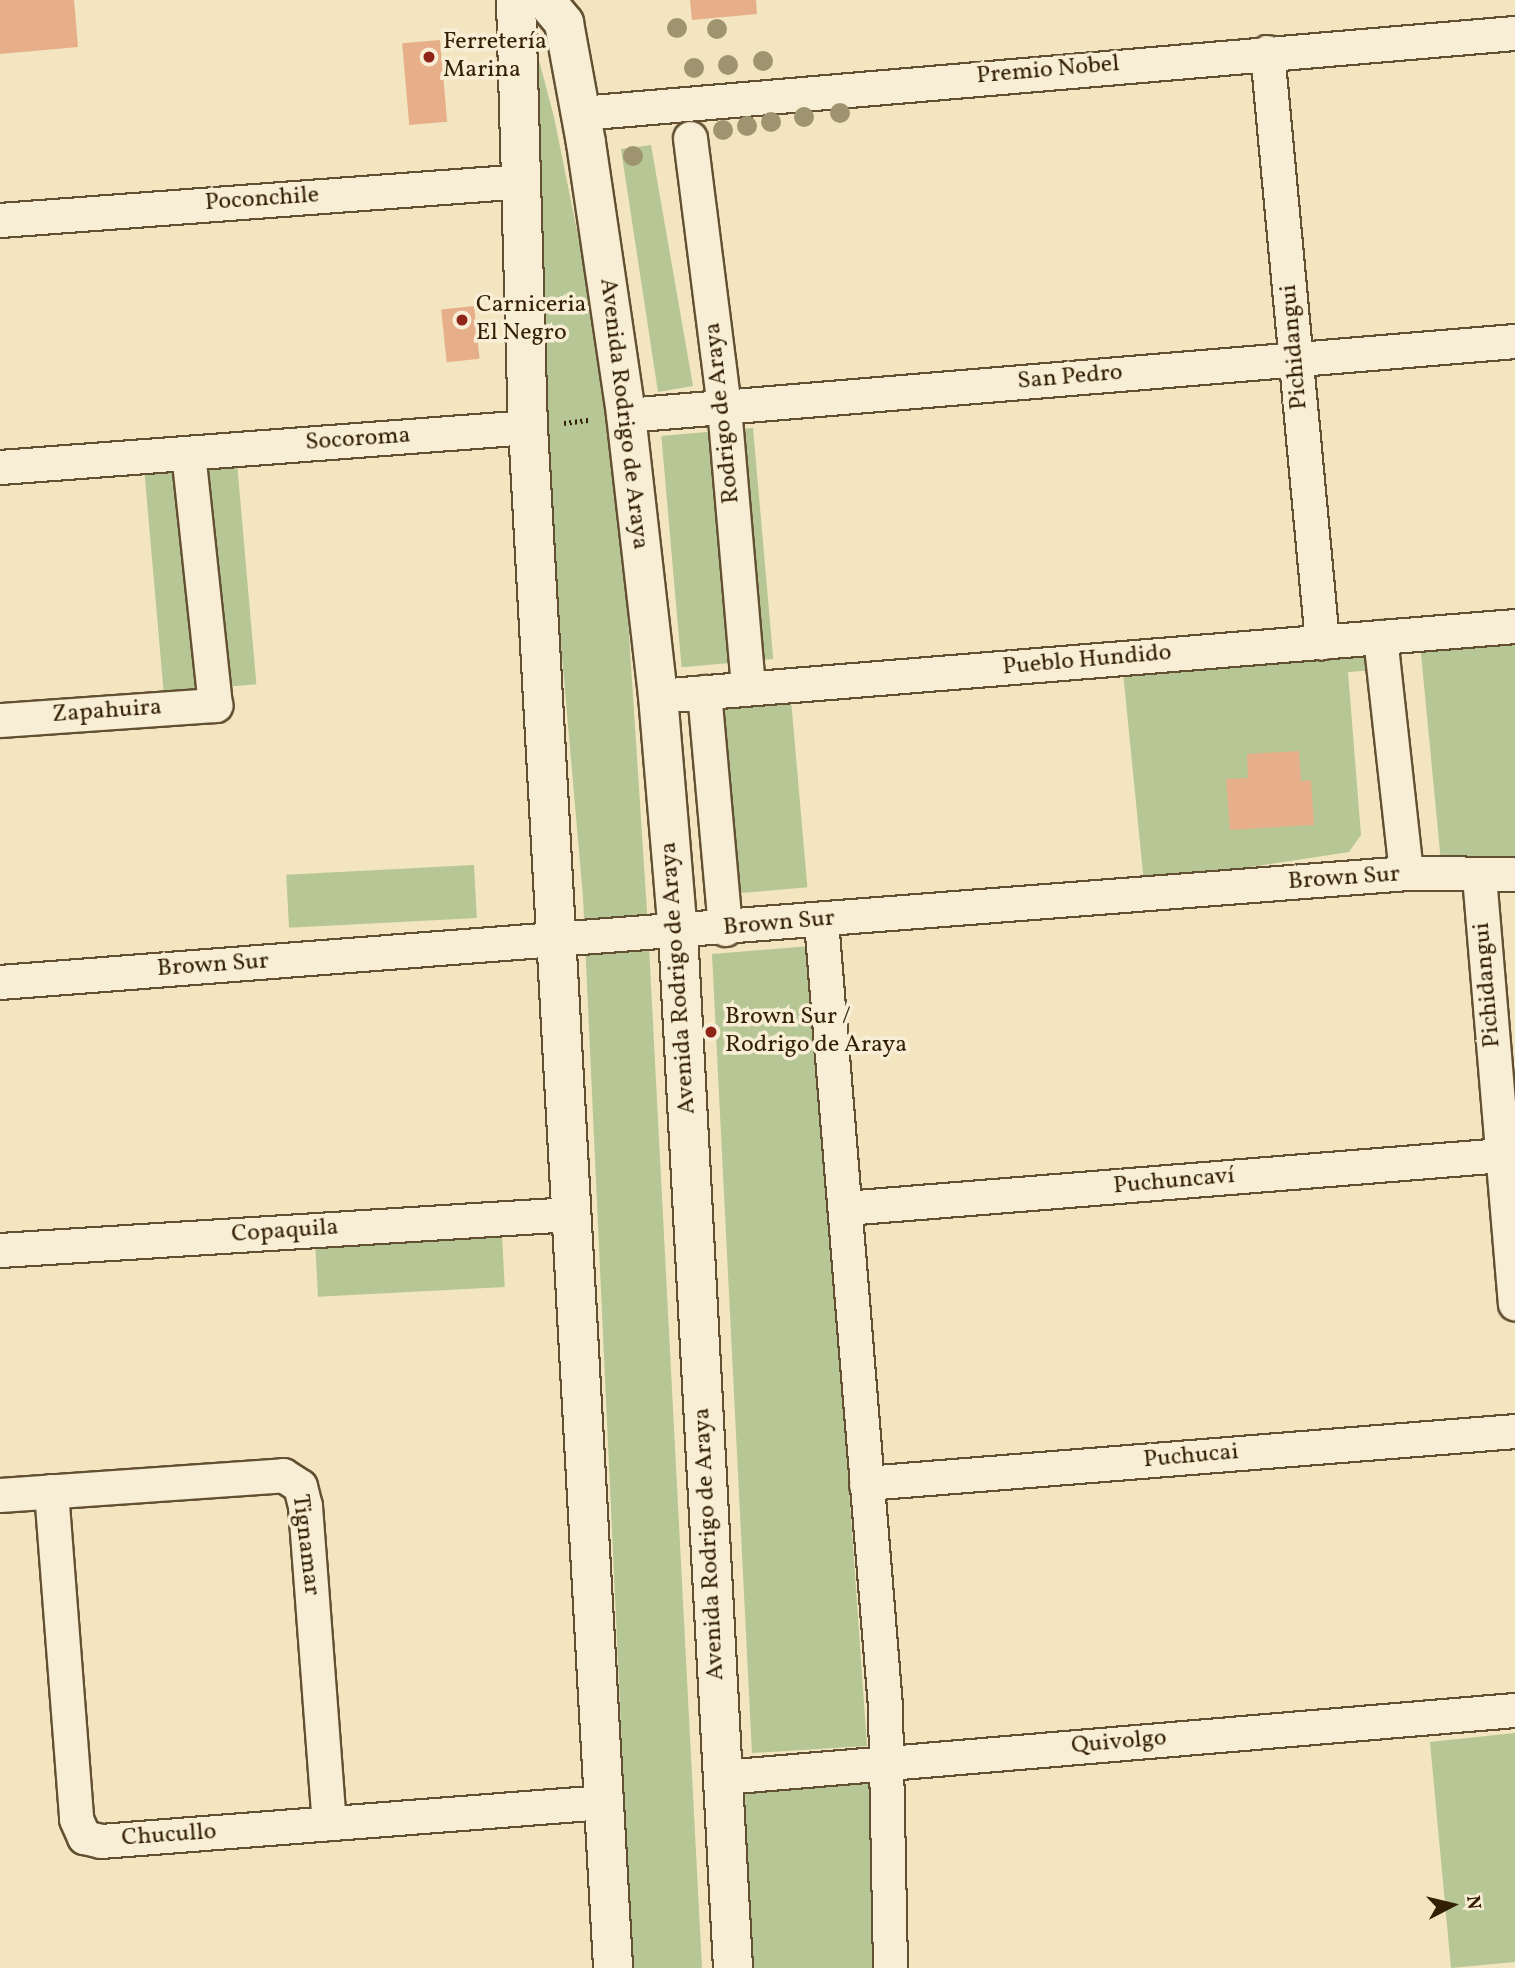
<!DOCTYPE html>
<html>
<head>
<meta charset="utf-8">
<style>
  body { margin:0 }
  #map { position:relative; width:1515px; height:1968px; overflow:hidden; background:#f2e5bf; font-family:Vollkorn,serif }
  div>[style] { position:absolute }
  .green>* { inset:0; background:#b6c695; transform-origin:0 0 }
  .building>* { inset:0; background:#e6ae89; transform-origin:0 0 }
  .path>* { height:4.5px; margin-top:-2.25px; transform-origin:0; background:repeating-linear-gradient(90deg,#331f03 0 2px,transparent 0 5.5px) }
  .roads { filter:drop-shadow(2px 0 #635032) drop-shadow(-2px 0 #635032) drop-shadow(0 2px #635032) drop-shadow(0 -2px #635032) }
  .minor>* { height:33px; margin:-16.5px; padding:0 16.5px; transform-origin:16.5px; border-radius:16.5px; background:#f7eed5 }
  .secondary>* { height:38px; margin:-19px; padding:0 19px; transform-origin:19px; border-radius:19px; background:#f7eed5 }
  .trees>* { width:20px; height:20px; margin:-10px; border-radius:50%; background:#9e9470 }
  .dots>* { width:19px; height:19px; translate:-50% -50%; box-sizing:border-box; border:4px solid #f7eed5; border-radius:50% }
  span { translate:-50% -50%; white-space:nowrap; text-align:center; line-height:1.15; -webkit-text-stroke:7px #f7eed5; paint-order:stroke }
  .poi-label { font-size:24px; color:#331f03 }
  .left { translate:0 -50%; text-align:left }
  .street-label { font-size:24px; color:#331f03 }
  .north { position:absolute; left:1417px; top:1870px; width:70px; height:70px; -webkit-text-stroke:5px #f7eed5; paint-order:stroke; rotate:83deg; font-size:19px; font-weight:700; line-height:28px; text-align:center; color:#331f03 }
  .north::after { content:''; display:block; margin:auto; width:24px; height:32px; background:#331f03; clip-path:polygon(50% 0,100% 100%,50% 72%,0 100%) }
</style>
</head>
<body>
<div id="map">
  <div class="green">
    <i style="clip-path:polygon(523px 0,554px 117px,615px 419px,648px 927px,702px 1968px,632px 1968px,583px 897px,542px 426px)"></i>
    <i style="clip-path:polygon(651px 145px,693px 386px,658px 392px,621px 149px)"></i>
    <i style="left:753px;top:428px;width:232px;height:92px;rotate:85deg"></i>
    <i style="left:237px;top:463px;width:222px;height:93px;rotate:85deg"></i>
    <i style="clip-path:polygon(1515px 635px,1515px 857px,1441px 862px,1420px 643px)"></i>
    <i style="clip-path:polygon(1366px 648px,1376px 670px,1348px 672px,1361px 835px,1349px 852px,1144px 883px,1123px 672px)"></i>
    <i style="left:791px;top:700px;width:188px;height:72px;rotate:85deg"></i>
    <i style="left:474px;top:865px;width:53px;height:188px;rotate:87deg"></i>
    <i style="clip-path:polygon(811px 946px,867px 1746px,752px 1753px,712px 954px)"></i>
    <i style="left:502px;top:1235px;width:52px;height:187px;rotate:87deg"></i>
    <i style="clip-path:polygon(1515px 1733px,1515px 1962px,1451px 1968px,1430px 1742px)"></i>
    <i style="left:874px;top:1783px;width:185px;height:129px;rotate:89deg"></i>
  </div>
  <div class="building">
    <i style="clip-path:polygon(0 0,74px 0,78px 47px,0 54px)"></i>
    <i style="clip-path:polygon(690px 0,756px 0,757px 14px,692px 20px)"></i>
    <i style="left:440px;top:40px;width:82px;height:38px;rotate:85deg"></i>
    <i style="left:474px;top:306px;width:53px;height:33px;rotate:84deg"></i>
    <i style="clip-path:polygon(1299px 751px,1301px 781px,1311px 780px,1314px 825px,1230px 830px,1226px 779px,1248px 778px,1247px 754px)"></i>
  </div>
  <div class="path">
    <i style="left:564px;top:423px;width:26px;rotate:-7deg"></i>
  </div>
  <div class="roads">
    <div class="minor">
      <i style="left:1267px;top:52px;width:593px;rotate:84.67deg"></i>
      <i style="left:581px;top:113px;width:937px;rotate:-4.9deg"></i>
      <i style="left:690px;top:138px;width:271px;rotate:82.8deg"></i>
      <i style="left:724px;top:407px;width:282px;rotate:85.1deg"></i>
      <i style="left:0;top:220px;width:524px;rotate:-4.26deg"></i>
      <i style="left:626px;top:415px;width:892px;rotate:-4.76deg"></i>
      <i style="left:0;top:467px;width:530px;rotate:-4.33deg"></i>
      <i style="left:1380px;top:637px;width:237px;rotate:83.7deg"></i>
      <i style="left:704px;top:692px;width:238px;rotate:84.9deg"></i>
      <i style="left:658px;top:696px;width:860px;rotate:-4.67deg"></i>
      <i style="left:0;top:720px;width:216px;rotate:-4deg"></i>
      <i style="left:215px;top:705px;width:253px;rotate:-96.1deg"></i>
      <i style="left:1479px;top:876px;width:429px;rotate:85.2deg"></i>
      <i style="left:821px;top:921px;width:789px;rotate:85.34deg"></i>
      <i style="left:885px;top:1707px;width:261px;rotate:88.9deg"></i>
      <i style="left:0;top:982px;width:1410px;rotate:-4.43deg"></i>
      <i style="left:1406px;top:873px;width:109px;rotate:0.5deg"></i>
      <i style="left:845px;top:1208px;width:660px;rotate:-4.61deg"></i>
      <i style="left:0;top:1250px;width:571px;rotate:-3.61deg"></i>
      <i style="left:866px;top:1483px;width:651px;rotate:-4.58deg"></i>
      <i style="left:51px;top:1491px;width:329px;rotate:85.6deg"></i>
      <i style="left:76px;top:1819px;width:20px;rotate:66deg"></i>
      <i style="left:84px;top:1837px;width:17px;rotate:13deg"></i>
      <i style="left:101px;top:1841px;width:504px;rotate:-4.44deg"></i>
      <i style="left:0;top:1495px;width:284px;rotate:-4deg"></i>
      <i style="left:283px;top:1475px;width:20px;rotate:33deg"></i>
      <i style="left:300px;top:1486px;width:21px;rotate:76deg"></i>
      <i style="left:305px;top:1506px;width:318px;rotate:85.7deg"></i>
      <i style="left:723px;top:1777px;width:795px;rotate:-4.84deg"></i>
    </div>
    <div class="secondary">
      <i style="left:516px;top:0;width:427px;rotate:88.4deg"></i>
      <i style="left:528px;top:427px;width:1543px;rotate:86.84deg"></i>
      <i style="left:545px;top:0;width:30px;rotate:50deg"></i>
      <i style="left:564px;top:23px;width:122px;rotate:79.6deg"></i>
      <i style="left:586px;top:143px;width:275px;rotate:81.6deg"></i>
      <i style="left:626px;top:415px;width:283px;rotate:83.5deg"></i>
      <i style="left:658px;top:696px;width:237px;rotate:85.2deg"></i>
      <i style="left:678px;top:932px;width:1037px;rotate:86.96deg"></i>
    </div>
  </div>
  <div class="trees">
    <i style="left:677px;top:28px"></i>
    <i style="left:717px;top:29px"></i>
    <i style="left:763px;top:61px"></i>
    <i style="left:728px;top:65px"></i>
    <i style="left:694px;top:68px"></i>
    <i style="left:840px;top:113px"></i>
    <i style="left:804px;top:117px"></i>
    <i style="left:771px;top:122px"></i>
    <i style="left:747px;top:126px"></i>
    <i style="left:723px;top:130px"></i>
    <i style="left:633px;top:156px"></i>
  </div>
  <div class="dots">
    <i style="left:429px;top:57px;background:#8f2418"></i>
    <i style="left:462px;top:320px;background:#8f2418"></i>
    <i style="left:711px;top:1032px;background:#8f2418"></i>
  </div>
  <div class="poi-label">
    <span class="left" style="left:443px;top:57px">Ferretería<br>Marina</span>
    <span class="left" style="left:476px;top:320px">Carniceria<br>El Negro</span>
    <span class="left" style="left:725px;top:1032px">Brown Sur /<br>Rodrigo de Araya</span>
  </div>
  <div class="street-label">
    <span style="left:1048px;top:71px;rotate:-5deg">Premio Nobel</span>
    <span style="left:262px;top:200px;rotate:-4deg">Poconchile</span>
    <span style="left:1295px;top:347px;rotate:-95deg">Pichidangui</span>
    <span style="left:1070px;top:378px;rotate:-5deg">San Pedro</span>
    <span style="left:723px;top:413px;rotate:-96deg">Rodrigo de Araya</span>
    <span style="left:623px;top:414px;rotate:83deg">Avenida Rodrigo de Araya</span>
    <span style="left:358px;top:440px;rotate:-4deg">Socoroma</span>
    <span style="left:1087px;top:661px;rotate:-5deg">Pueblo Hundido</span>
    <span style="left:107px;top:712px;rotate:-4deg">Zapahuira</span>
    <span style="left:1344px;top:879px;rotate:-4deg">Brown Sur</span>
    <span style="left:779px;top:924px;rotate:-5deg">Brown Sur</span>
    <span style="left:213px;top:966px;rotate:-4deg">Brown Sur</span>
    <span style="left:679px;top:978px;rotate:-94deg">Avenida Rodrigo de Araya</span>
    <span style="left:1488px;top:985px;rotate:-95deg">Pichidangui</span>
    <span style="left:1174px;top:1182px;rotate:-5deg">Puchuncaví</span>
    <span style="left:285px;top:1232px;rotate:-4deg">Copaquila</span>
    <span style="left:1191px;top:1457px;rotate:-5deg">Puchucai</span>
    <span style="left:710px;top:1544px;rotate:-93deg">Avenida Rodrigo de Araya</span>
    <span style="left:305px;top:1545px;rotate:83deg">Tignamar</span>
    <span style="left:1119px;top:1743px;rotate:-5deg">Quivolgo</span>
    <span style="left:169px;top:1836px;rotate:-4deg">Chucullo</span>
  </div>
  <div class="north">N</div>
</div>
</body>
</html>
